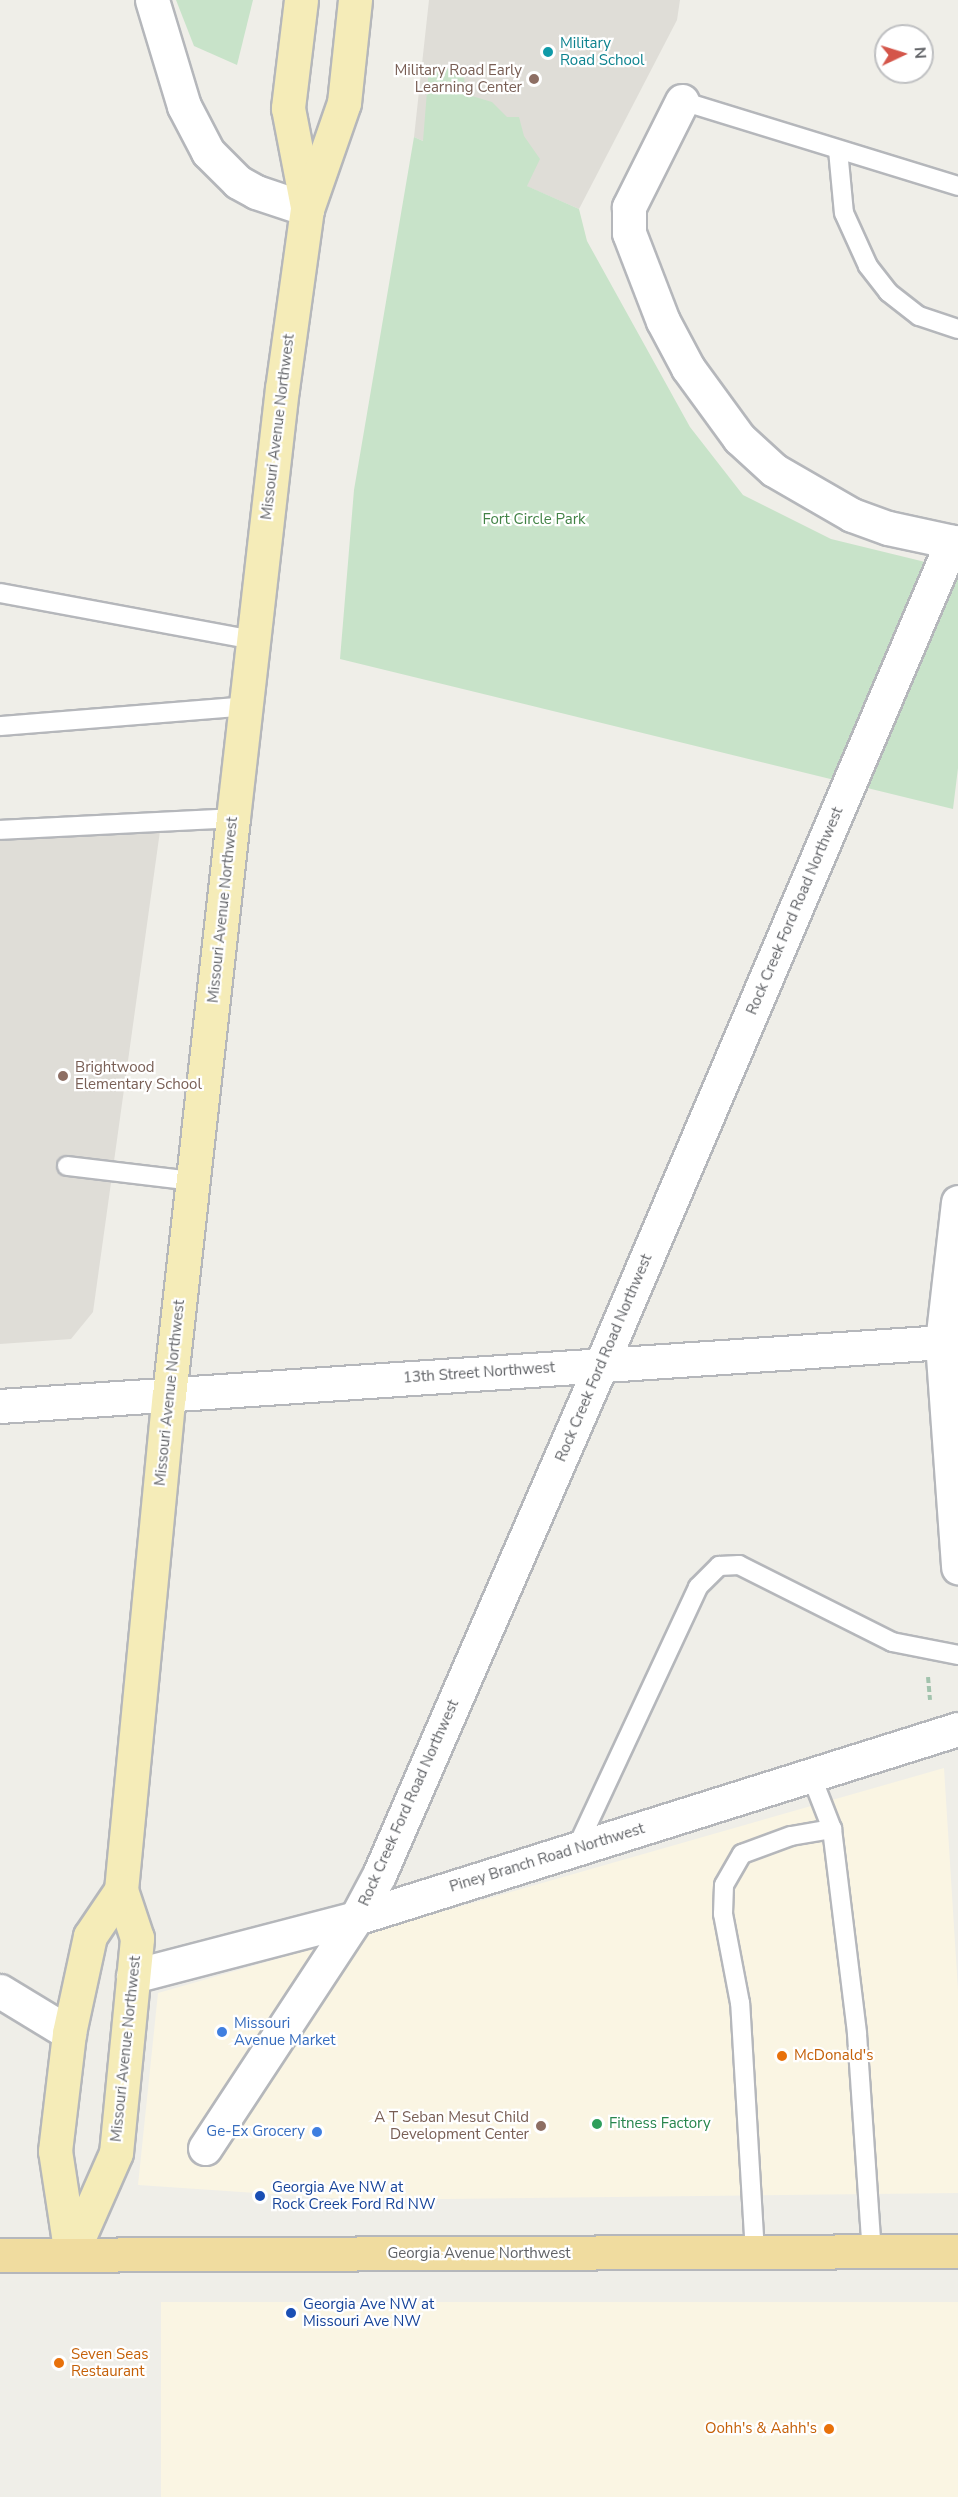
<!DOCTYPE html>
<html>
<head>
<meta charset="utf-8">
<style>
  body { margin:0 }
  #map { position:relative; width:958px; height:2497px; overflow:hidden; background:#efeee8; font-family:"Nunito Sans",sans-serif }
  div>[style] { position:absolute }
  .commercial>* { inset:0; background:#faf5e3; transform-origin:0 0 }
  .education>* { inset:0; background:#dfddd7 }
  .green>* { inset:0; background:#c8e3c9 }
  .path>* { height:4px; margin-top:-2px; transform-origin:0; background:repeating-linear-gradient(90deg,#a2c3ad 0 6px,transparent 0 9px) }
  .roads { filter:drop-shadow(2px 0 #b5b7bb) drop-shadow(-2px 0 #b5b7bb) drop-shadow(0 2px #b5b7bb) drop-shadow(0 -2px #b5b7bb) }
  .lane>* { height:18px; margin:-9px; padding:0 9px; transform-origin:9px; border-radius:9px; background:#fff }
  .street>* { height:33px; margin:-16.5px; padding:0 16.5px; transform-origin:16.5px; border-radius:16.5px; background:#fff }
  .secondary>* { height:33px; margin:-16.5px; padding:0 16.5px; transform-origin:16.5px; border-radius:16.5px; background:#fff }
  .primary>* { height:33px; margin:-16.5px; padding:0 16.5px; transform-origin:16.5px; border-radius:16.5px; background:#f5ecb8 }
  .highway>* { height:33px; margin:-16.5px; padding:0 16.5px; transform-origin:16.5px; border-radius:16.5px; background:#f0dc9f }
  .dots>* { width:16px; height:16px; translate:-50% -50%; box-sizing:border-box; border:3px solid #fff; border-radius:50% }
  span { translate:-50% -50%; white-space:nowrap; text-align:center; line-height:1.15; -webkit-text-stroke:4.5px #fff; paint-order:stroke }
  .culture-label { font-size:15px; color:#0d838f }
  .left { translate:0 -50%; text-align:left }
  .education-label { font-size:15px; color:#785e54 }
  .right { translate:-100% -50%; text-align:right }
  .street-label { font-size:15px; color:#606266 }
  .park-label { font-size:15px; color:#428346 }
  .shop-label { font-size:15px; color:#366cbe }
  .food-label { font-size:15px; color:#c56008 }
  .leisure-label { font-size:15px; color:#27864d }
  .transit-label { font-size:15px; color:#164399 }
  .north { position:absolute; left:874px; top:24px; width:60px; height:60px; box-sizing:border-box; background:#fff; border:2px solid #bfc0c2; border-radius:50%; rotate:86deg; font-size:16px; font-weight:700; line-height:24px; text-align:center; color:#606266 }
  .north::after { content:''; display:block; margin:auto; width:21px; height:27px; background:#d4564a; clip-path:polygon(50% 0,100% 100%,50% 72%,0 100%) }
</style>
</head>
<body>
<div id="map">
  <div class="commercial">
    <i style="clip-path:polygon(944px 1768px,958px 1990px,958px 2193px,360px 2200px,138px 2185px,158px 1993px)"></i>
    <i style="left:161px;top:2302px;width:797px;height:195px"></i>
  </div>
  <div class="education">
    <i style="clip-path:polygon(429px 0,680px 0,677px 20px,579px 209px,414px 137px)"></i>
    <i style="clip-path:polygon(160px 831px,93px 1312px,71px 1339px,0 1344px,0 840px)"></i>
  </div>
  <div class="green">
    <i style="clip-path:polygon(176px 0,253px 0,237px 65px,194px 46px)"></i>
    <i style="clip-path:polygon(429px 66px,465px 71px,464px 85px,472px 96px,492px 102px,507px 117px,519px 117px,524px 136px,540px 159px,527px 186px,579px 209px,587px 241px,690px 427px,743px 495px,831px 539px,958px 570px,958px 768px,953px 809px,340px 659px,354px 490px,414px 137px,423px 141px)"></i>
  </div>
  <div class="path">
    <i style="left:928px;top:1677px;width:23px;rotate:85deg"></i>
  </div>
  <div class="roads">
    <div class="lane">
      <i style="left:682px;top:101px;width:289px;rotate:17.1deg"></i>
      <i style="left:838px;top:150px;width:63px;rotate:84.6deg"></i>
      <i style="left:844px;top:213px;width:58px;rotate:65.6deg"></i>
      <i style="left:868px;top:266px;width:33px;rotate:52deg"></i>
      <i style="left:888px;top:292px;width:39px;rotate:38deg"></i>
      <i style="left:919px;top:316px;width:41px;rotate:18.4deg"></i>
      <i style="left:0;top:593px;width:257px;rotate:10.5deg"></i>
      <i style="left:0;top:726px;width:247px;rotate:-4.6deg"></i>
      <i style="left:0;top:830px;width:233px;rotate:-2.9deg"></i>
      <i style="left:67px;top:1166px;width:127px;rotate:6.8deg"></i>
      <i style="left:811px;top:1775px;width:58px;rotate:68.7deg"></i>
      <i style="left:832px;top:1829px;width:207px;rotate:83deg"></i>
      <i style="left:857px;top:2034px;width:219px;rotate:86.1deg"></i>
      <i style="left:576px;top:1849px;width:289px;rotate:-65deg"></i>
      <i style="left:698px;top:1587px;width:30px;rotate:-45deg"></i>
      <i style="left:719px;top:1566px;width:20px;rotate:-3deg"></i>
      <i style="left:739px;top:1565px;width:171px;rotate:26.7deg"></i>
      <i style="left:892px;top:1642px;width:67px;rotate:11.1deg"></i>
      <i style="left:755px;top:2253px;width:250px;rotate:-93.4deg"></i>
      <i style="left:740px;top:2003px;width:91px;rotate:-100.8deg"></i>
      <i style="left:723px;top:1914px;width:29px;rotate:-88deg"></i>
      <i style="left:724px;top:1885px;width:36px;rotate:-60deg"></i>
      <i style="left:742px;top:1854px;width:52px;rotate:-20.2deg"></i>
      <i style="left:791px;top:1836px;width:42px;rotate:-9.7deg"></i>
    </div>
    <div class="street">
      <i style="left:152px;top:0;width:111px;rotate:73.2deg"></i>
      <i style="left:184px;top:106px;width:52px;rotate:62.4deg"></i>
      <i style="left:208px;top:152px;width:42px;rotate:45deg"></i>
      <i style="left:238px;top:182px;width:21px;rotate:29deg"></i>
      <i style="left:256px;top:192px;width:54px;rotate:18.4deg"></i>
      <i style="left:682px;top:101px;width:119px;rotate:116.6deg"></i>
      <i style="left:629px;top:207px;width:26px;rotate:90deg"></i>
      <i style="left:629px;top:233px;width:94px;rotate:68.9deg"></i>
      <i style="left:663px;top:321px;width:53px;rotate:62deg"></i>
      <i style="left:688px;top:368px;width:87px;rotate:53.9deg"></i>
      <i style="left:739px;top:438px;width:47px;rotate:42.4deg"></i>
      <i style="left:774px;top:470px;width:90px;rotate:30deg"></i>
      <i style="left:852px;top:515px;width:38px;rotate:20deg"></i>
      <i style="left:888px;top:528px;width:72px;rotate:12.1deg"></i>
      <i style="left:958px;top:1202px;width:141px;rotate:96.5deg"></i>
      <i style="left:942px;top:1342px;width:226px;rotate:85.9deg"></i>
      <i style="left:133px;top:1976px;width:230px;rotate:-14.6deg"></i>
      <i style="left:356px;top:1918px;width:631px;rotate:-17.43deg"></i>
      <i style="left:0;top:1991px;width:81px;rotate:31.3deg"></i>
      <i style="left:205px;top:2148px;width:275px;rotate:-56.7deg"></i>
      <i style="left:356px;top:1918px;width:49px;rotate:-61.9deg"></i>
      <i style="left:379px;top:1875px;width:556px;rotate:-66.48deg"></i>
      <i style="left:601px;top:1365px;width:895px;rotate:-66.9deg"></i>
    </div>
    <div class="secondary">
      <i style="left:0;top:1406px;width:960px;rotate:-3.88deg"></i>
    </div>
    <div class="primary">
      <i style="left:301px;top:0;width:109px;rotate:96.9deg"></i>
      <i style="left:288px;top:108px;width:101px;rotate:79.1deg"></i>
      <i style="left:71px;top:2255px;width:111px;rotate:-66.2deg"></i>
      <i style="left:116px;top:2153px;width:216px;rotate:-84.4deg"></i>
      <i style="left:137px;top:1938px;width:51px;rotate:-108.4deg"></i>
      <i style="left:121px;top:1890px;width:497px;rotate:-84.5deg"></i>
      <i style="left:169px;top:1395px;width:581px;rotate:-83.67deg"></i>
      <i style="left:233px;top:818px;width:432px;rotate:-83.5deg"></i>
      <i style="left:282px;top:389px;width:182px;rotate:-82.1deg"></i>
      <i style="left:307px;top:209px;width:112px;rotate:-70.8deg"></i>
      <i style="left:344px;top:103px;width:104px;rotate:-83.9deg"></i>
      <i style="left:71px;top:2255px;width:105px;rotate:-98.7deg"></i>
      <i style="left:55px;top:2151px;width:119px;rotate:-83.2deg"></i>
      <i style="left:69px;top:2033px;width:99px;rotate:-77.8deg"></i>
      <i style="left:90px;top:1936px;width:55px;rotate:-56deg"></i>
    </div>
    <div class="highway">
      <i style="left:0;top:2255px;width:958px;rotate:-0.24deg"></i>
    </div>
  </div>
  <div class="dots">
    <i style="left:548px;top:52px;background:#0f9aa8"></i>
    <i style="left:534px;top:79px;background:#8d6e63"></i>
    <i style="left:63px;top:1076px;background:#8d6e63"></i>
    <i style="left:222px;top:2032px;background:#3f7fe0"></i>
    <i style="left:782px;top:2056px;background:#e8710a"></i>
    <i style="left:597px;top:2124px;background:#2e9e5b"></i>
    <i style="left:541px;top:2126px;background:#8d6e63"></i>
    <i style="left:317px;top:2132px;background:#3f7fe0"></i>
    <i style="left:260px;top:2196px;background:#1a4fb4"></i>
    <i style="left:291px;top:2313px;background:#1a4fb4"></i>
    <i style="left:59px;top:2363px;background:#e8710a"></i>
    <i style="left:829px;top:2429px;background:#e8710a"></i>
  </div>
  <div class="culture-label">
    <span class="left" style="left:560px;top:52px">Military<br>Road School</span>
  </div>
  <div class="education-label">
    <span class="right" style="left:522px;top:79px">Military Road Early<br>Learning Center</span>
    <span class="left" style="left:75px;top:1076px">Brightwood<br>Elementary School</span>
    <span class="right" style="left:529px;top:2126px">A T Seban Mesut Child<br>Development Center</span>
  </div>
  <div class="street-label">
    <span style="left:278px;top:427px;rotate:-83deg">Missouri Avenue Northwest</span>
    <span style="left:223px;top:910px;rotate:-84deg">Missouri Avenue Northwest</span>
    <span style="left:795px;top:911px;rotate:-67deg">Rock Creek Ford Road Northwest</span>
    <span style="left:604px;top:1358px;rotate:-67deg">Rock Creek Ford Road Northwest</span>
    <span style="left:479px;top:1373px;rotate:-4deg">13th Street Northwest</span>
    <span style="left:170px;top:1393px;rotate:-84deg">Missouri Avenue Northwest</span>
    <span style="left:409px;top:1803px;rotate:-66deg">Rock Creek Ford Road Northwest</span>
    <span style="left:547px;top:1858px;rotate:-17deg">Piney Branch Road Northwest</span>
    <span style="left:126px;top:2049px;rotate:-84deg">Missouri Avenue Northwest</span>
    <span style="left:479px;top:2254px">Georgia Avenue Northwest</span>
  </div>
  <div class="park-label">
    <span style="left:534px;top:520px">Fort Circle Park</span>
  </div>
  <div class="shop-label">
    <span class="left" style="left:234px;top:2032px">Missouri<br>Avenue Market</span>
    <span class="right" style="left:305px;top:2132px">Ge-Ex Grocery</span>
  </div>
  <div class="food-label">
    <span class="left" style="left:794px;top:2056px">McDonald's</span>
    <span class="left" style="left:71px;top:2363px">Seven Seas<br>Restaurant</span>
    <span class="right" style="left:817px;top:2429px">Oohh's &amp; Aahh's</span>
  </div>
  <div class="leisure-label">
    <span class="left" style="left:609px;top:2124px">Fitness Factory</span>
  </div>
  <div class="transit-label">
    <span class="left" style="left:272px;top:2196px">Georgia Ave NW at<br>Rock Creek Ford Rd NW</span>
    <span class="left" style="left:303px;top:2313px">Georgia Ave NW at<br>Missouri Ave NW</span>
  </div>
  <div class="north">N</div>
</div>
</body>
</html>
